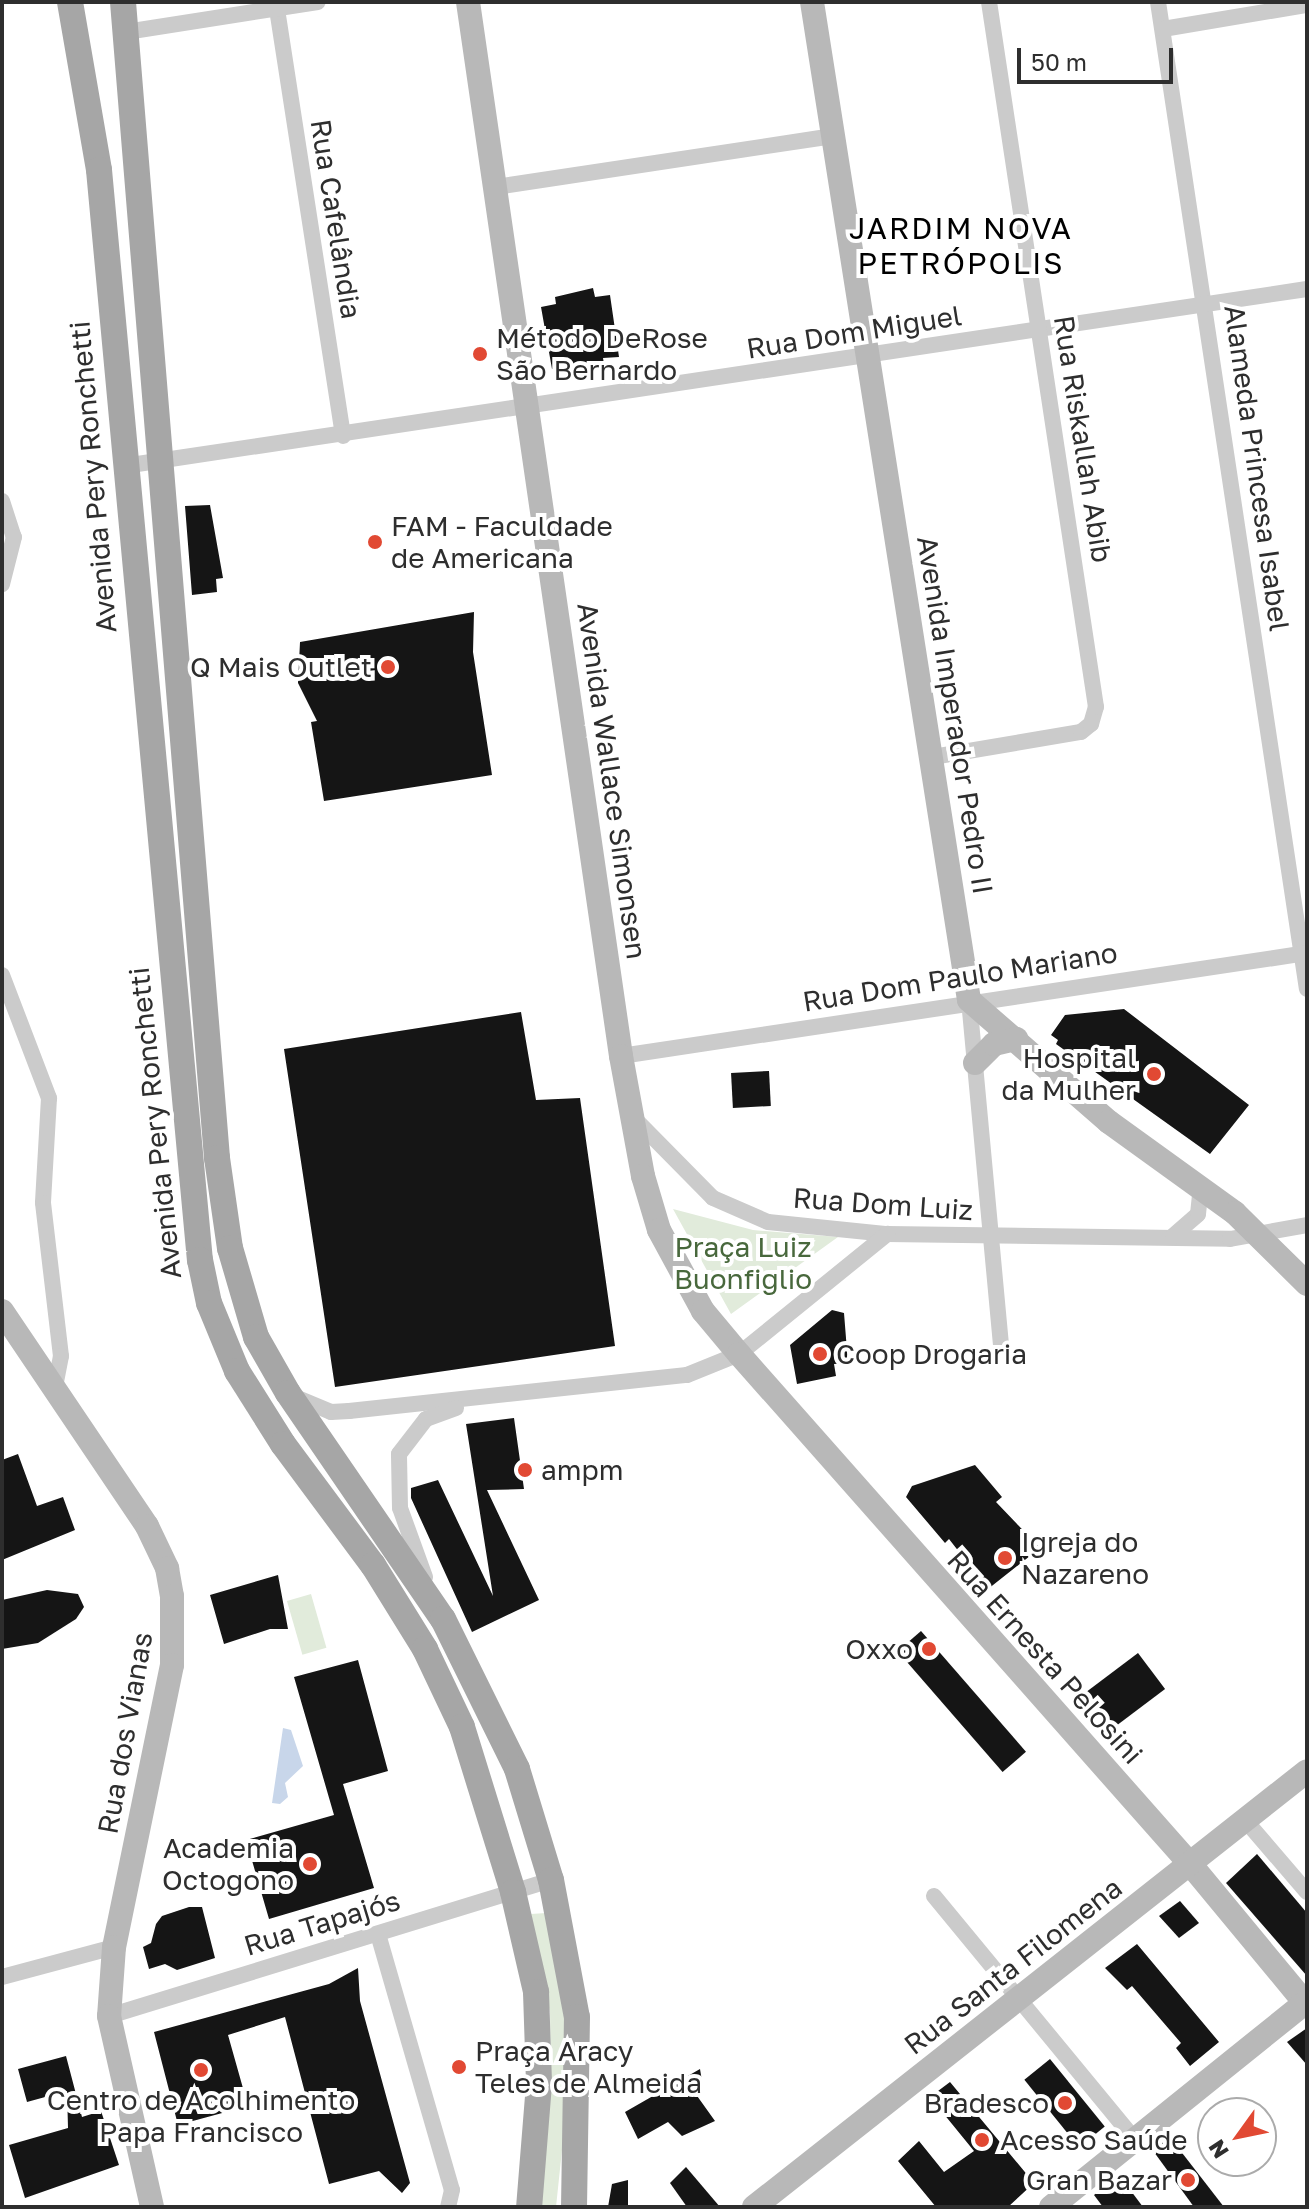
<!DOCTYPE html>
<html>
<head>
<meta charset="utf-8">
<style>
  body { margin:0 }
  #map { position:relative; width:1309px; height:2209px; overflow:hidden; background:#fff; font-family:"Golos Text",sans-serif }
  div>[style] { position:absolute }
  .green>* { inset:0; background:#e1ebdb; transform-origin:0 0 }
  .water>* { inset:0; background:#c8d6ea }
  .building>* { inset:0; background:#151515; transform-origin:0 0 }
  .street>* { height:16px; margin:-8px; padding:0 8px; transform-origin:8px; border-radius:8px; background:#cbcbcb }
  .secondary>* { height:24px; margin:-12px; padding:0 12px; transform-origin:12px; border-radius:12px; background:#b8b8b8 }
  .primary>* { height:26px; margin:-13px; padding:0 13px; transform-origin:13px; border-radius:13px; background:#a6a6a6 }
  .dots>* { width:22px; height:22px; translate:-50% -50%; box-sizing:border-box; border:4px solid #fff; border-radius:50% }
  span { translate:-50% -50%; white-space:nowrap; text-align:center; line-height:1.15; -webkit-text-stroke:8px #fff; paint-order:stroke }
  .street-label { font-size:28px; color:#2e2e2e }
  .poi-label { font-size:28px; color:#2e2e2e }
  .left { translate:0 -50%; text-align:left }
  .right { translate:-100% -50%; text-align:right }
  .park-label { font-size:28px; color:#48683c }
  .neighbourhood-label { font-size:30px; color:#000; letter-spacing:2px }
  .frame { position:absolute; inset:0; border:4px solid #2e2e2e; pointer-events:none }
  .north { position:absolute; left:1197px; top:2097px; width:80px; height:80px; box-sizing:border-box; background:#fff; border:2px solid #ababab; border-radius:50%; rotate:237deg; font-size:22px; font-weight:700; line-height:32px; text-align:center; color:#2e2e2e }
  .north::after { content:''; display:block; margin:auto; width:28px; height:36px; background:#e14933; clip-path:polygon(50% 0,100% 100%,50% 72%,0 100%) }
  .scale { position:absolute; left:1017px; top:48px; width:156px; height:36px; box-sizing:border-box; border:4px solid #2e2e2e; border-top:0; padding-left:10px; font-size:24px; line-height:28px; white-space:nowrap; color:#2e2e2e; -webkit-text-stroke:6px #fff; paint-order:stroke }
</style>
</head>
<body>
<div id="map">
  <div class="green">
    <i style="clip-path:polygon(673px 1209px,753px 1230px,838px 1237px,731px 1314px)"></i>
    <i style="left:311px;top:1594px;width:56px;height:25px;rotate:74deg"></i>
    <i style="clip-path:polygon(546px 1913px,566px 2027px,568px 2093px,556px 2207px,538px 2207px,551px 2086px,550px 2013px,531px 1914px)"></i>
  </div>
  <div class="water">
    <i style="clip-path:polygon(283px 1728px,291px 1730px,303px 1766px,285px 1783px,288px 1797px,280px 1804px,272px 1803px)"></i>
  </div>
  <div class="building">
    <i style="clip-path:polygon(593px 288px,595px 297px,610px 295px,619px 357px,603px 358px,604px 364px,552px 369px,541px 307px,556px 304px,555px 297px)"></i>
    <i style="clip-path:polygon(210px 505px,223px 578px,216px 579px,217px 592px,192px 595px,185px 506px)"></i>
    <i style="clip-path:polygon(474px 612px,473px 652px,492px 775px,324px 801px,311px 722px,317px 721px,298px 683px,300px 642px)"></i>
    <i style="clip-path:polygon(1124px 1009px,1249px 1105px,1210px 1154px,1056px 1044px,1058px 1040px,1051px 1035px,1065px 1015px)"></i>
    <i style="clip-path:polygon(521px 1012px,536px 1100px,580px 1098px,615px 1346px,335px 1387px,284px 1049px)"></i>
    <i style="left:769px;top:1071px;width:35px;height:38px;rotate:87deg"></i>
    <i style="clip-path:polygon(832px 1310px,844px 1313px,848px 1363px,834px 1364px,836px 1376px,797px 1384px,790px 1345px)"></i>
    <i style="clip-path:polygon(514px 1418px,524px 1489px,487px 1490px,539px 1600px,472px 1632px,411px 1498px,411px 1488px,438px 1480px,493px 1596px,466px 1424px)"></i>
    <i style="clip-path:polygon(18px 1454px,37px 1506px,63px 1497px,75px 1530px,2px 1560px,2px 1460px)"></i>
    <i style="clip-path:polygon(975px 1465px,1002px 1497px,996px 1502px,1040px 1548px,988px 1589px,949px 1539px,945px 1543px,906px 1497px,912px 1486px)"></i>
    <i style="clip-path:polygon(278px 1575px,288px 1629px,270px 1629px,224px 1644px,210px 1595px)"></i>
    <i style="clip-path:polygon(47px 1590px,78px 1594px,84px 1607px,76px 1619px,38px 1643px,2px 1649px,2px 1600px)"></i>
    <i style="left:921px;top:1631px;width:160px;height:31px;rotate:49deg"></i>
    <i style="left:1138px;top:1653px;width:45px;height:64px;rotate:53deg"></i>
    <i style="clip-path:polygon(358px 1660px,388px 1771px,343px 1784px,374px 1888px,269px 1919px,246px 1840px,334px 1815px,294px 1677px)"></i>
    <i style="clip-path:polygon(1257px 1854px,1307px 1913px,1307px 1976px,1226px 1883px)"></i>
    <i style="clip-path:polygon(1180px 1901px,1199px 1923px,1179px 1938px,1159px 1916px)"></i>
    <i style="clip-path:polygon(189px 1907px,202px 1907px,215px 1958px,177px 1970px,165px 1964px,149px 1969px,143px 1947px,151px 1943px,156px 1924px,162px 1916px)"></i>
    <i style="clip-path:polygon(1137px 1944px,1219px 2042px,1190px 2066px,1176px 2048px,1181px 2043px,1132px 1986px,1127px 1990px,1105px 1968px)"></i>
    <i style="clip-path:polygon(358px 1968px,360px 2001px,410px 2183px,402px 2193px,379px 2171px,329px 2184px,285px 2017px,228px 2035px,248px 2106px,178px 2125px,154px 2032px,329px 1984px)"></i>
    <i style="clip-path:polygon(1307px 2028px,1307px 2065px,1287px 2042px)"></i>
    <i style="clip-path:polygon(66px 2056px,82px 2117px,101px 2111px,119px 2165px,25px 2198px,9px 2145px,68px 2128px,67px 2091px,27px 2102px,18px 2069px)"></i>
    <i style="left:1050px;top:2059px;width:87px;height:33px;rotate:51deg"></i>
    <i style="clip-path:polygon(700px 2069px,703px 2087px,695px 2093px,715px 2121px,682px 2136px,668px 2122px,638px 2139px,625px 2112px)"></i>
    <i style="clip-path:polygon(950px 2082px,1034px 2183px,1008px 2207px,936px 2207px,898px 2161px,919px 2141px,944px 2172px,974px 2151px,930px 2097px)"></i>
    <i style="clip-path:polygon(1169px 2136px,1224px 2207px,1194px 2207px,1154px 2152px)"></i>
    <i style="clip-path:polygon(686px 2167px,720px 2207px,687px 2207px,670px 2183px)"></i>
    <i style="clip-path:polygon(1119px 2175px,1143px 2207px,1103px 2207px,1094px 2195px)"></i>
    <i style="clip-path:polygon(628px 2180px,628px 2207px,608px 2207px,612px 2184px)"></i>
  </div>
  <div class="street">
    <i style="left:1158px;top:2px;width:998px;rotate:81.42deg"></i>
    <i style="left:277px;top:9px;width:432px;rotate:81.2deg"></i>
    <i style="left:1163px;top:29px;width:146px;rotate:-9.5deg"></i>
    <i style="left:126px;top:32px;width:194px;rotate:-8.9deg"></i>
    <i style="left:496px;top:187px;width:341px;rotate:-8.6deg"></i>
    <i style="left:124px;top:466px;width:1196px;rotate:-8.51deg"></i>
    <i style="left:2px;top:501px;width:38px;rotate:72deg"></i>
    <i style="left:14px;top:537px;width:49px;rotate:104.3deg"></i>
    <i style="left:933px;top:757px;width:150px;rotate:-9.6deg"></i>
    <i style="left:1081px;top:732px;width:13px;rotate:-39deg"></i>
    <i style="left:1091px;top:724px;width:18px;rotate:-74deg"></i>
    <i style="left:1096px;top:707px;width:713px;rotate:-98.63deg"></i>
    <i style="left:2px;top:975px;width:132px;rotate:69.1deg"></i>
    <i style="left:49px;top:1098px;width:105px;rotate:93.3deg"></i>
    <i style="left:43px;top:1203px;width:154px;rotate:83.3deg"></i>
    <i style="left:61px;top:1356px;width:31px;rotate:101deg"></i>
    <i style="left:969px;top:1000px;width:346px;rotate:84.7deg"></i>
    <i style="left:621px;top:1056px;width:694px;rotate:-8.54deg"></i>
    <i style="left:634px;top:1118px;width:112px;rotate:45.4deg"></i>
    <i style="left:713px;top:1198px;width:60px;rotate:23.6deg"></i>
    <i style="left:768px;top:1222px;width:120px;rotate:5.8deg"></i>
    <i style="left:887px;top:1234px;width:343px;rotate:0.8deg"></i>
    <i style="left:1230px;top:1239px;width:78px;rotate:-10.3deg"></i>
    <i style="left:1173px;top:1236px;width:33px;rotate:-41deg"></i>
    <i style="left:1198px;top:1214px;width:29px;rotate:-84deg"></i>
    <i style="left:293px;top:1396px;width:41px;rotate:22.8deg"></i>
    <i style="left:331px;top:1412px;width:18px;rotate:-3deg"></i>
    <i style="left:349px;top:1411px;width:340px;rotate:-6.1deg"></i>
    <i style="left:687px;top:1375px;width:56px;rotate:-22deg"></i>
    <i style="left:739px;top:1354px;width:191px;rotate:-39deg"></i>
    <i style="left:425px;top:1577px;width:73px;rotate:-109.9deg"></i>
    <i style="left:400px;top:1508px;width:54px;rotate:-91.1deg"></i>
    <i style="left:399px;top:1454px;width:44px;rotate:-52.4deg"></i>
    <i style="left:426px;top:1419px;width:32px;rotate:-20deg"></i>
    <i style="left:1245px;top:1820px;width:95px;rotate:49.3deg"></i>
    <i style="left:934px;top:1896px;width:316px;rotate:50.5deg"></i>
    <i style="left:378px;top:1934px;width:266px;rotate:73.9deg"></i>
    <i style="left:452px;top:2190px;width:17px;rotate:103deg"></i>
    <i style="left:2px;top:1977px;width:116px;rotate:-15deg"></i>
    <i style="left:109px;top:2016px;width:462px;rotate:-17.1deg"></i>
  </div>
  <div class="secondary">
    <i style="left:468px;top:2px;width:1065px;rotate:81.74deg"></i>
    <i style="left:621px;top:1056px;width:122px;rotate:79.6deg"></i>
    <i style="left:643px;top:1176px;width:56px;rotate:73.5deg"></i>
    <i style="left:659px;top:1230px;width:92px;rotate:61.5deg"></i>
    <i style="left:703px;top:1311px;width:56px;rotate:50.1deg"></i>
    <i style="left:739px;top:1354px;width:682px;rotate:48.51deg"></i>
    <i style="left:1191px;top:1865px;width:182px;rotate:50.4deg"></i>
    <i style="left:812px;top:2px;width:1010px;rotate:81.06deg"></i>
    <i style="left:969px;top:1000px;width:186px;rotate:41.1deg"></i>
    <i style="left:1109px;top:1122px;width:155px;rotate:35.8deg"></i>
    <i style="left:1235px;top:1213px;width:101px;rotate:44.6deg"></i>
    <i style="left:975px;top:1063px;width:27px;rotate:-45deg"></i>
    <i style="left:994px;top:1044px;width:23px;rotate:-13deg"></i>
    <i style="left:2px;top:1311px;width:259px;rotate:56deg"></i>
    <i style="left:147px;top:1526px;width:47px;rotate:64.5deg"></i>
    <i style="left:167px;top:1568px;width:28px;rotate:80deg"></i>
    <i style="left:172px;top:1596px;width:69px;rotate:90deg"></i>
    <i style="left:172px;top:1665px;width:288px;rotate:101.6deg"></i>
    <i style="left:114px;top:1947px;width:69px;rotate:94.1deg"></i>
    <i style="left:109px;top:2016px;width:196px;rotate:77.3deg"></i>
    <i style="left:754px;top:2207px;width:704px;rotate:-38.25deg"></i>
    <i style="left:1051px;top:2207px;width:329px;rotate:-38.8deg"></i>
  </div>
  <div class="primary">
    <i style="left:70px;top:2px;width:170px;rotate:80.2deg"></i>
    <i style="left:99px;top:170px;width:1095px;rotate:84.71deg"></i>
    <i style="left:200px;top:1260px;width:44px;rotate:78.2deg"></i>
    <i style="left:209px;top:1303px;width:74px;rotate:67.6deg"></i>
    <i style="left:237px;top:1371px;width:86px;rotate:57.8deg"></i>
    <i style="left:283px;top:1444px;width:151px;rotate:53.4deg"></i>
    <i style="left:373px;top:1565px;width:99px;rotate:58.2deg"></i>
    <i style="left:425px;top:1649px;width:86px;rotate:64.6deg"></i>
    <i style="left:462px;top:1727px;width:173px;rotate:72.8deg"></i>
    <i style="left:513px;top:1892px;width:103px;rotate:77deg"></i>
    <i style="left:536px;top:1992px;width:92px;rotate:88.1deg"></i>
    <i style="left:539px;top:2084px;width:123px;rotate:94.6deg"></i>
    <i style="left:123px;top:2px;width:1160px;rotate:85.35deg"></i>
    <i style="left:217px;top:1158px;width:91px;rotate:81.8deg"></i>
    <i style="left:230px;top:1248px;width:93px;rotate:73.7deg"></i>
    <i style="left:256px;top:1337px;width:64px;rotate:60.3deg"></i>
    <i style="left:288px;top:1393px;width:274px;rotate:55.6deg"></i>
    <i style="left:443px;top:1619px;width:167px;rotate:63.7deg"></i>
    <i style="left:517px;top:1769px;width:116px;rotate:73deg"></i>
    <i style="left:551px;top:1880px;width:139px;rotate:79.3deg"></i>
    <i style="left:577px;top:2017px;width:190px;rotate:90.9deg"></i>
  </div>
  <div class="dots">
    <i style="left:480px;top:354px;background:#e14933"></i>
    <i style="left:375px;top:542px;background:#e14933"></i>
    <i style="left:388px;top:667px;background:#e14933"></i>
    <i style="left:1154px;top:1074px;background:#e14933"></i>
    <i style="left:820px;top:1354px;background:#e14933"></i>
    <i style="left:525px;top:1470px;background:#e14933"></i>
    <i style="left:1005px;top:1558px;background:#e14933"></i>
    <i style="left:929px;top:1649px;background:#e14933"></i>
    <i style="left:310px;top:1864px;background:#e14933"></i>
    <i style="left:459px;top:2067px;background:#e14933"></i>
    <i style="left:201px;top:2070px;background:#e14933"></i>
    <i style="left:1065px;top:2103px;background:#e14933"></i>
    <i style="left:982px;top:2140px;background:#e14933"></i>
    <i style="left:1188px;top:2180px;background:#e14933"></i>
  </div>
  <div class="street-label">
    <span style="left:336px;top:219px;rotate:81deg">Rua Cafelândia</span>
    <span style="left:854px;top:332px;rotate:-9deg">Rua Dom Miguel</span>
    <span style="left:1083px;top:439px;rotate:81deg">Rua Riskallah Abib</span>
    <span style="left:1257px;top:468px;rotate:82deg">Alameda Princesa Isabel</span>
    <span style="left:93px;top:477px;rotate:-95deg">Avenida Pery Ronchetti</span>
    <span style="left:955px;top:715px;rotate:81deg">Avenida Imperador Pedro II</span>
    <span style="left:612px;top:781px;rotate:82deg">Avenida Wallace Simonsen</span>
    <span style="left:960px;top:977px;rotate:-9deg">Rua Dom Paulo Mariano</span>
    <span style="left:155px;top:1123px;rotate:-96deg">Avenida Pery Ronchetti</span>
    <span style="left:883px;top:1204px;rotate:4deg">Rua Dom Luiz</span>
    <span style="left:1045px;top:1657px;rotate:48deg">Rua Ernesta Pelosini</span>
    <span style="left:125px;top:1733px;rotate:-80deg">Rua dos Vianas</span>
    <span style="left:322px;top:1923px;rotate:-17deg">Rua Tapajós</span>
    <span style="left:1013px;top:1966px;rotate:-38deg">Rua Santa Filomena</span>
  </div>
  <div class="poi-label">
    <span class="left" style="left:496px;top:354px">Método DeRose<br>São Bernardo</span>
    <span class="left" style="left:391px;top:542px">FAM - Faculdade<br>de Americana</span>
    <span class="right" style="left:372px;top:667px">Q Mais Outlet</span>
    <span class="right" style="left:1136px;top:1074px">Hospital<br>da Mulher</span>
    <span class="left" style="left:836px;top:1354px">Coop Drogaria</span>
    <span class="left" style="left:541px;top:1470px">ampm</span>
    <span class="left" style="left:1021px;top:1558px">Igreja do<br>Nazareno</span>
    <span class="right" style="left:913px;top:1649px">Oxxo</span>
    <span class="right" style="left:294px;top:1864px">Academia<br>Octogono</span>
    <span class="left" style="left:475px;top:2067px">Praça Aracy<br>Teles de Almeida</span>
    <span style="left:201px;top:2116px">Centro de Acolhimento<br>Papa Francisco</span>
    <span class="right" style="left:1049px;top:2103px">Bradesco</span>
    <span class="left" style="left:1000px;top:2140px">Acesso Saúde</span>
    <span class="right" style="left:1172px;top:2180px">Gran Bazar</span>
  </div>
  <div class="park-label">
    <span style="left:743px;top:1263px">Praça Luiz<br>Buonfiglio</span>
  </div>
  <div class="neighbourhood-label">
    <span style="left:961px;top:245px">JARDIM NOVA<br>PETRÓPOLIS</span>
  </div>
  <div class="frame"></div>
  <div class="north">N</div>
  <div class="scale">50 m</div>
</div>
</body>
</html>
